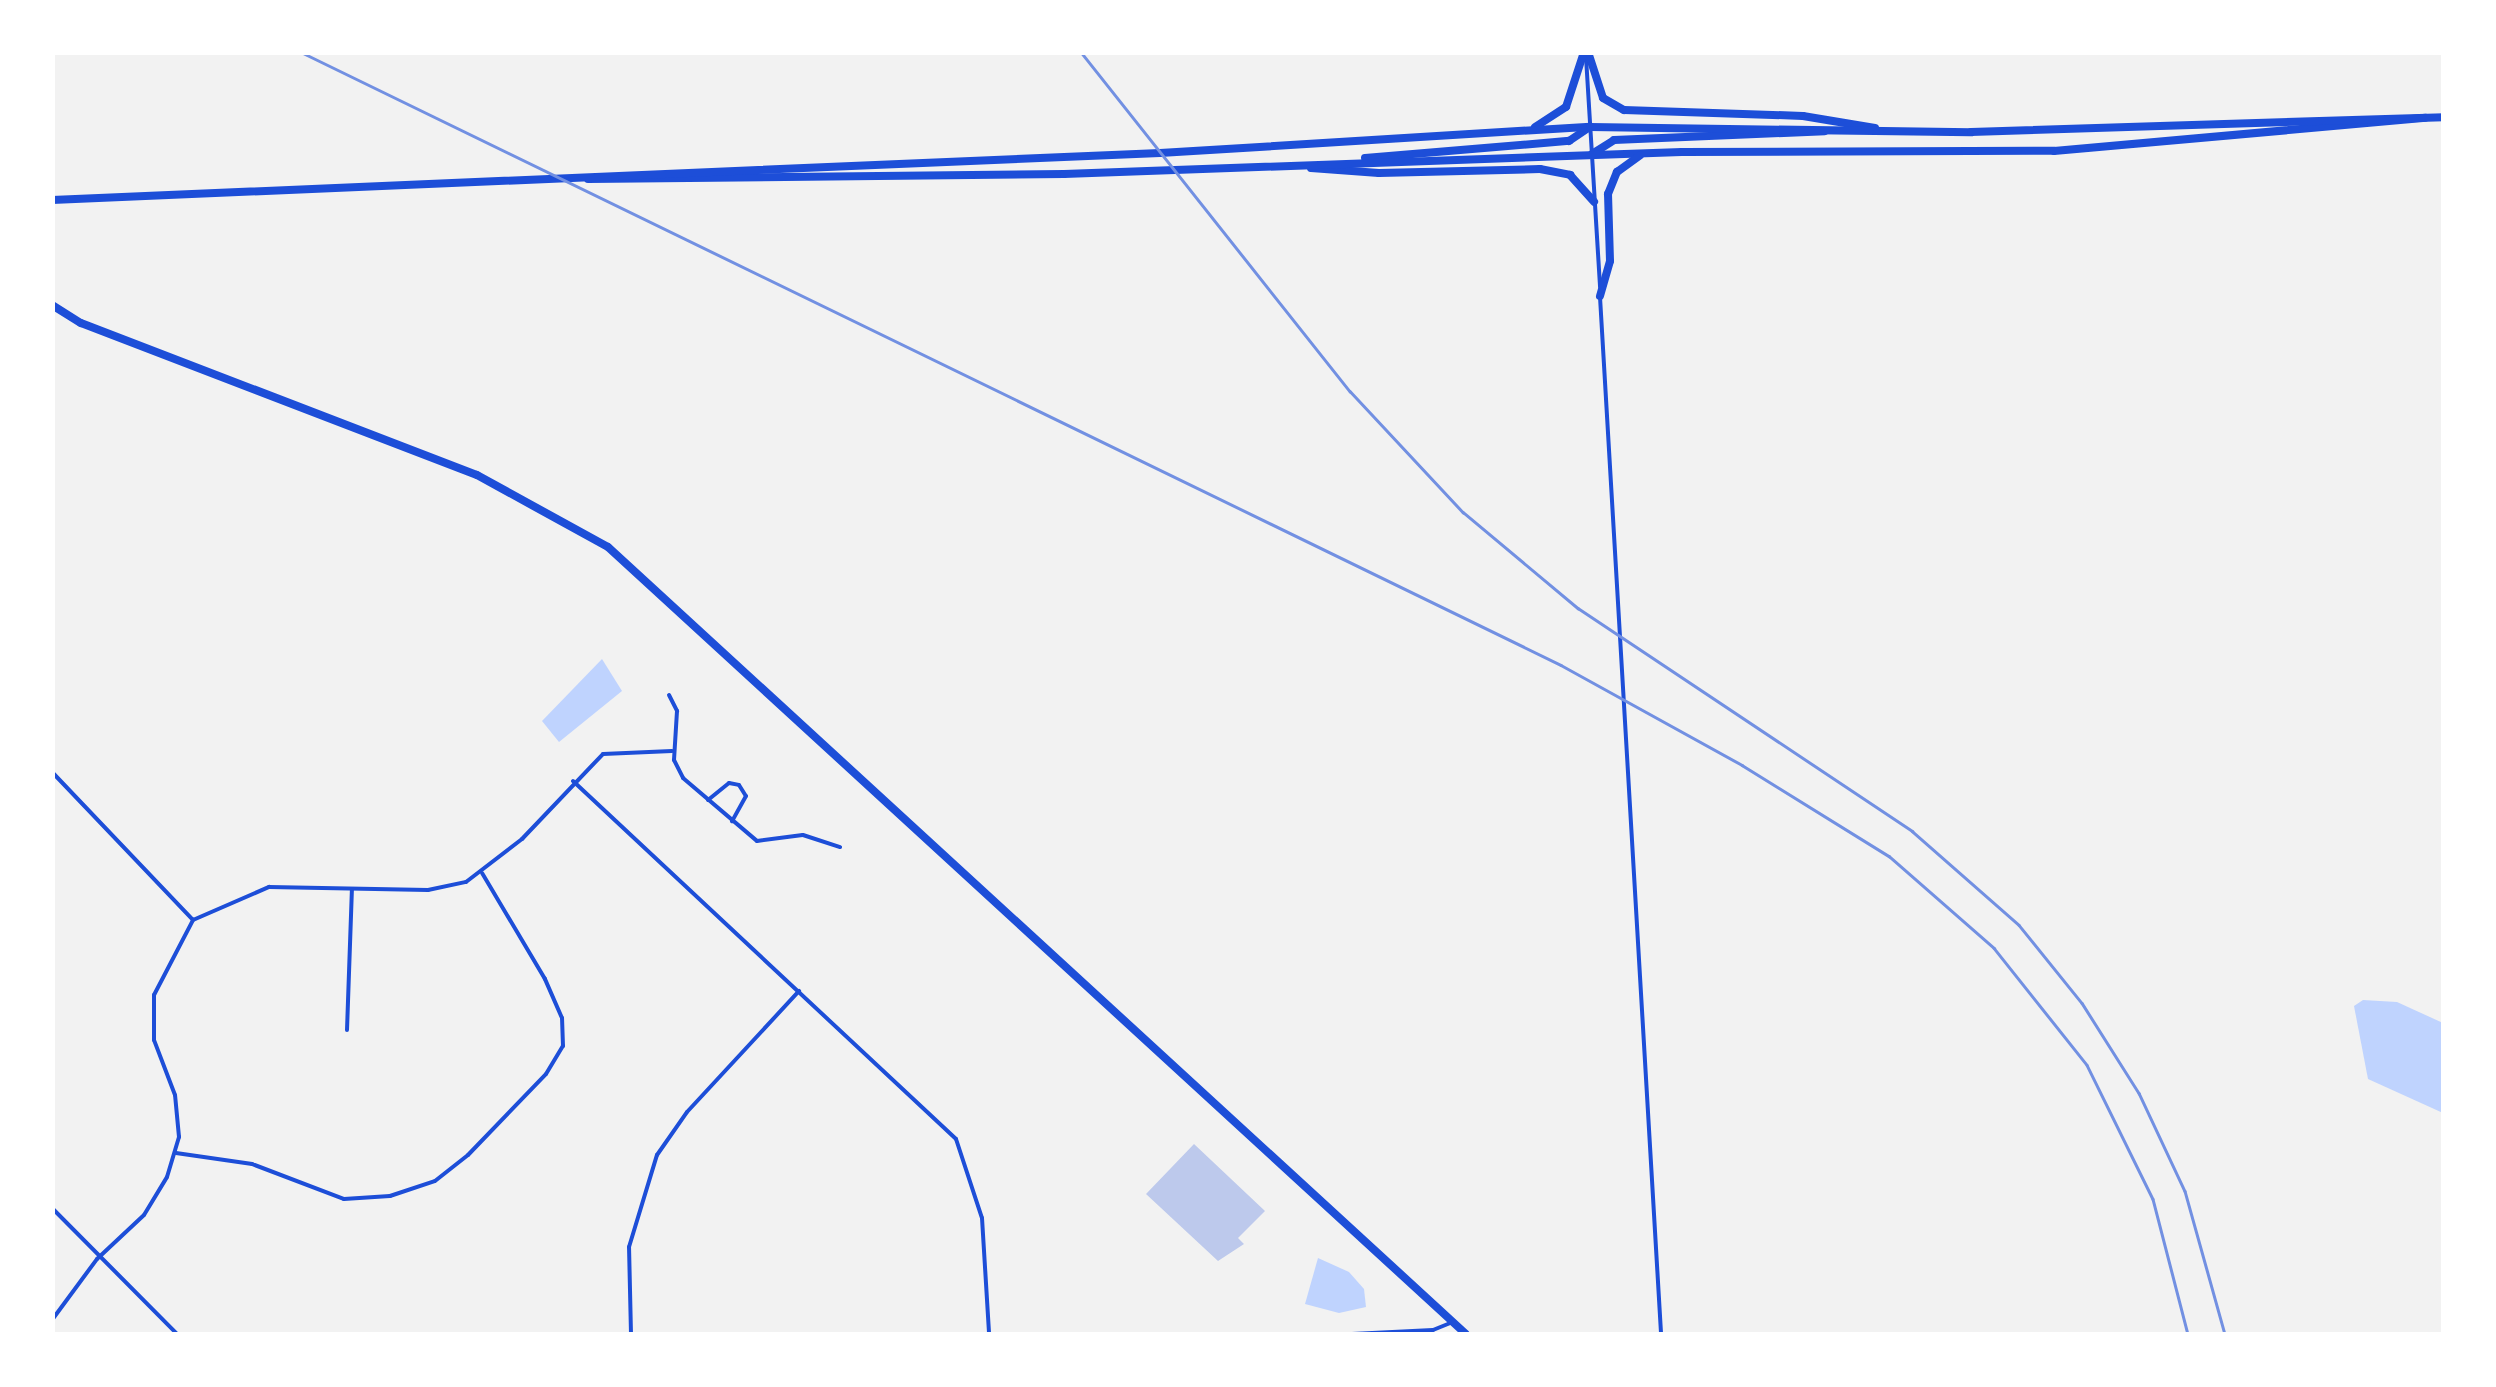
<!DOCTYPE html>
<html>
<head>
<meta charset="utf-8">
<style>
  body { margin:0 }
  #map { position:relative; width:2496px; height:1387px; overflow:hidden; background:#f2f2f2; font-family:"Sofia Sans Condensed",sans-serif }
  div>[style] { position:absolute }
  .water>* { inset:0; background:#bfd3fe }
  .building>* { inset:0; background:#bdc9ec }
  .minor>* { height:4px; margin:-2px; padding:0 2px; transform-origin:2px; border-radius:2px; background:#1d4ed8 }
  .primary>* { height:8px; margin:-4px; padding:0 4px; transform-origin:4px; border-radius:4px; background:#1d4ed8 }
  .rail>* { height:2.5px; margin:-1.25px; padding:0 1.25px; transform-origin:1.25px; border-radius:1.25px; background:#7290e2 }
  span { translate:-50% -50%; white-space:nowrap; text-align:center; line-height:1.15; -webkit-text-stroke:9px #fff; paint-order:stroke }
  .frame { position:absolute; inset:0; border:55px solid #fff; pointer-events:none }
</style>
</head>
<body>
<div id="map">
  <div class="water">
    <i style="clip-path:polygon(602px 659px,622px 691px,559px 742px,542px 721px)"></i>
    <i style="clip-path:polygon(2363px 1000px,2397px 1002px,2443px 1023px,2443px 1113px,2368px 1079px,2354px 1006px)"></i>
    <i style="clip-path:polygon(1318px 1258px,1349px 1272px,1364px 1289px,1366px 1307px,1339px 1313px,1305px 1304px)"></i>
  </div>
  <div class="building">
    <i style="clip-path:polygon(1194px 1144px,1265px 1211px,1238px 1238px,1244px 1244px,1218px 1261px,1146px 1194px)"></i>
  </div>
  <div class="minor">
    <i style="left:1586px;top:57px;width:230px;rotate:86.5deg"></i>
    <i style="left:1600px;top:297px;width:1039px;rotate:86.63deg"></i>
    <i style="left:669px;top:695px;width:18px;rotate:63deg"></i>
    <i style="left:677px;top:711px;width:49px;rotate:93.5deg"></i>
    <i style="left:674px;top:760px;width:20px;rotate:63deg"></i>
    <i style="left:683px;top:778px;width:97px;rotate:40.4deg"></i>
    <i style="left:757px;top:841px;width:46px;rotate:-7.4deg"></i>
    <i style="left:803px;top:835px;width:39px;rotate:18deg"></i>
    <i style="left:52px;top:772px;width:204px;rotate:46.4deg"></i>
    <i style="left:573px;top:781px;width:524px;rotate:43.07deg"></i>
    <i style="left:956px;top:1139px;width:83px;rotate:71.8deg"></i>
    <i style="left:982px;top:1218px;width:116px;rotate:86.5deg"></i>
    <i style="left:708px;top:800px;width:27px;rotate:-39deg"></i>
    <i style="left:729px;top:783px;width:10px;rotate:11deg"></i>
    <i style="left:739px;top:785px;width:13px;rotate:58deg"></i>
    <i style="left:746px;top:796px;width:29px;rotate:119deg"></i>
    <i style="left:347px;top:1030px;width:140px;rotate:-88deg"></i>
    <i style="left:176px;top:1153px;width:77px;rotate:8.2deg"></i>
    <i style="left:252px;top:1164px;width:98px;rotate:20.8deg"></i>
    <i style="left:344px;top:1199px;width:46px;rotate:-3.7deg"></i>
    <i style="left:390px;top:1196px;width:47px;rotate:-18.4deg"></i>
    <i style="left:435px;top:1181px;width:42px;rotate:-38.2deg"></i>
    <i style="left:468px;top:1155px;width:112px;rotate:-46.1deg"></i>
    <i style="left:546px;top:1074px;width:33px;rotate:-59deg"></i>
    <i style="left:563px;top:1046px;width:28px;rotate:-92deg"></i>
    <i style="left:562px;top:1018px;width:43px;rotate:-113.6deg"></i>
    <i style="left:545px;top:979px;width:123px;rotate:-120.7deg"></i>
    <i style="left:52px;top:1208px;width:177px;rotate:45.2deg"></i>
    <i style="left:52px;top:1320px;width:76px;rotate:-53.6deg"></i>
    <i style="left:97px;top:1259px;width:64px;rotate:-43.1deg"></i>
    <i style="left:144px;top:1215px;width:44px;rotate:-58.8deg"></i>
    <i style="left:167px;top:1177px;width:42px;rotate:-73.3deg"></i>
    <i style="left:179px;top:1137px;width:42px;rotate:-95.4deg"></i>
    <i style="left:175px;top:1095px;width:59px;rotate:-110.9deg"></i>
    <i style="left:154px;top:1040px;width:45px;rotate:-90deg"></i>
    <i style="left:154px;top:995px;width:85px;rotate:-62.5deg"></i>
    <i style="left:193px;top:920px;width:83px;rotate:-23.5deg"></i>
    <i style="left:269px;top:887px;width:159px;rotate:1.1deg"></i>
    <i style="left:428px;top:890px;width:39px;rotate:-12deg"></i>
    <i style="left:466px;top:882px;width:71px;rotate:-37.5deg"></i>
    <i style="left:522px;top:839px;width:117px;rotate:-46.4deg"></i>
    <i style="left:603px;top:754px;width:69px;rotate:-2.5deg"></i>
    <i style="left:631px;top:1334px;width:87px;rotate:-91.3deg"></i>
    <i style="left:629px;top:1247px;width:96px;rotate:-73.1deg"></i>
    <i style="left:657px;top:1155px;width:52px;rotate:-55.1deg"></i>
    <i style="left:687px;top:1112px;width:165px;rotate:-47.2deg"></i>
    <i style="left:1352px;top:1334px;width:81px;rotate:-2.8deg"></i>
    <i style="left:1433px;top:1330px;width:18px;rotate:-22deg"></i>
  </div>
  <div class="primary">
    <i style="left:1588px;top:52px;width:48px;rotate:71.9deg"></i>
    <i style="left:1603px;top:98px;width:24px;rotate:30deg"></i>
    <i style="left:1624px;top:110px;width:179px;rotate:1.9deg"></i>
    <i style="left:1803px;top:116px;width:73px;rotate:9.5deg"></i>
    <i style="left:1535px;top:127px;width:37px;rotate:-33deg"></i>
    <i style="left:1566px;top:107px;width:58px;rotate:-71.9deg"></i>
    <i style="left:1592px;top:154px;width:26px;rotate:-32deg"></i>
    <i style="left:1614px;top:140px;width:211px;rotate:-2.4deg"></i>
    <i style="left:1365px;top:158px;width:205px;rotate:-4.8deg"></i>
    <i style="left:1569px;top:141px;width:25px;rotate:-34deg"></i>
    <i style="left:1311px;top:168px;width:68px;rotate:4.2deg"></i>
    <i style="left:1379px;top:173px;width:161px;rotate:-1.4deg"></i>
    <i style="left:1540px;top:169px;width:31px;rotate:11deg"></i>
    <i style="left:1570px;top:175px;width:36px;rotate:48deg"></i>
    <i style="left:588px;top:179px;width:476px;rotate:-0.6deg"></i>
    <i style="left:1064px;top:174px;width:618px;rotate:-2.04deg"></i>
    <i style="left:1682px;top:152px;width:372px;rotate:-0.2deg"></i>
    <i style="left:2054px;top:151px;width:373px;rotate:-5.1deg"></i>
    <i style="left:52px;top:200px;width:1109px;rotate:-2.43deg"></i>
    <i style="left:1160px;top:153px;width:431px;rotate:-3.5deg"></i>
    <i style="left:1590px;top:127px;width:381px;rotate:0.8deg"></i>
    <i style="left:1971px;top:132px;width:473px;rotate:-1.8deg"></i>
    <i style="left:1600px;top:296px;width:36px;rotate:-74deg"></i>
    <i style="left:1610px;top:261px;width:67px;rotate:-91.7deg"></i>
    <i style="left:1608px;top:194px;width:24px;rotate:-68deg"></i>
    <i style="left:1617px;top:172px;width:29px;rotate:-36deg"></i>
    <i style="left:52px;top:305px;width:34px;rotate:32deg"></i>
    <i style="left:81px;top:323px;width:424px;rotate:21deg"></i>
    <i style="left:477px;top:475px;width:149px;rotate:28.8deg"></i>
    <i style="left:608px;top:547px;width:1164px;rotate:42.53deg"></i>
  </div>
  <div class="rail">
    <i style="left:301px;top:52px;width:1401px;rotate:25.94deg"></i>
    <i style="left:1561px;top:665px;width:207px;rotate:28.9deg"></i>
    <i style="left:1742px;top:765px;width:173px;rotate:31.8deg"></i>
    <i style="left:1889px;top:856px;width:140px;rotate:41.2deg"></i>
    <i style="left:1994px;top:948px;width:149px;rotate:51.5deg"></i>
    <i style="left:2087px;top:1065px;width:149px;rotate:63.8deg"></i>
    <i style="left:2153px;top:1199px;width:139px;rotate:75.5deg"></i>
    <i style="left:1081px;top:52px;width:433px;rotate:51.6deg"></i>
    <i style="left:1350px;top:391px;width:166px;rotate:47deg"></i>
    <i style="left:1463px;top:512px;width:150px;rotate:39.9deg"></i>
    <i style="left:1578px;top:608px;width:402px;rotate:33.7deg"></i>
    <i style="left:1912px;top:831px;width:142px;rotate:41.3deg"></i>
    <i style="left:2019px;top:925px;width:100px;rotate:51.1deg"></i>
    <i style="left:2082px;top:1003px;width:107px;rotate:57.7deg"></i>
    <i style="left:2139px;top:1093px;width:108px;rotate:64.9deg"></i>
    <i style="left:2185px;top:1191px;width:148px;rotate:74.4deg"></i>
  </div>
  <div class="frame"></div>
</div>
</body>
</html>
